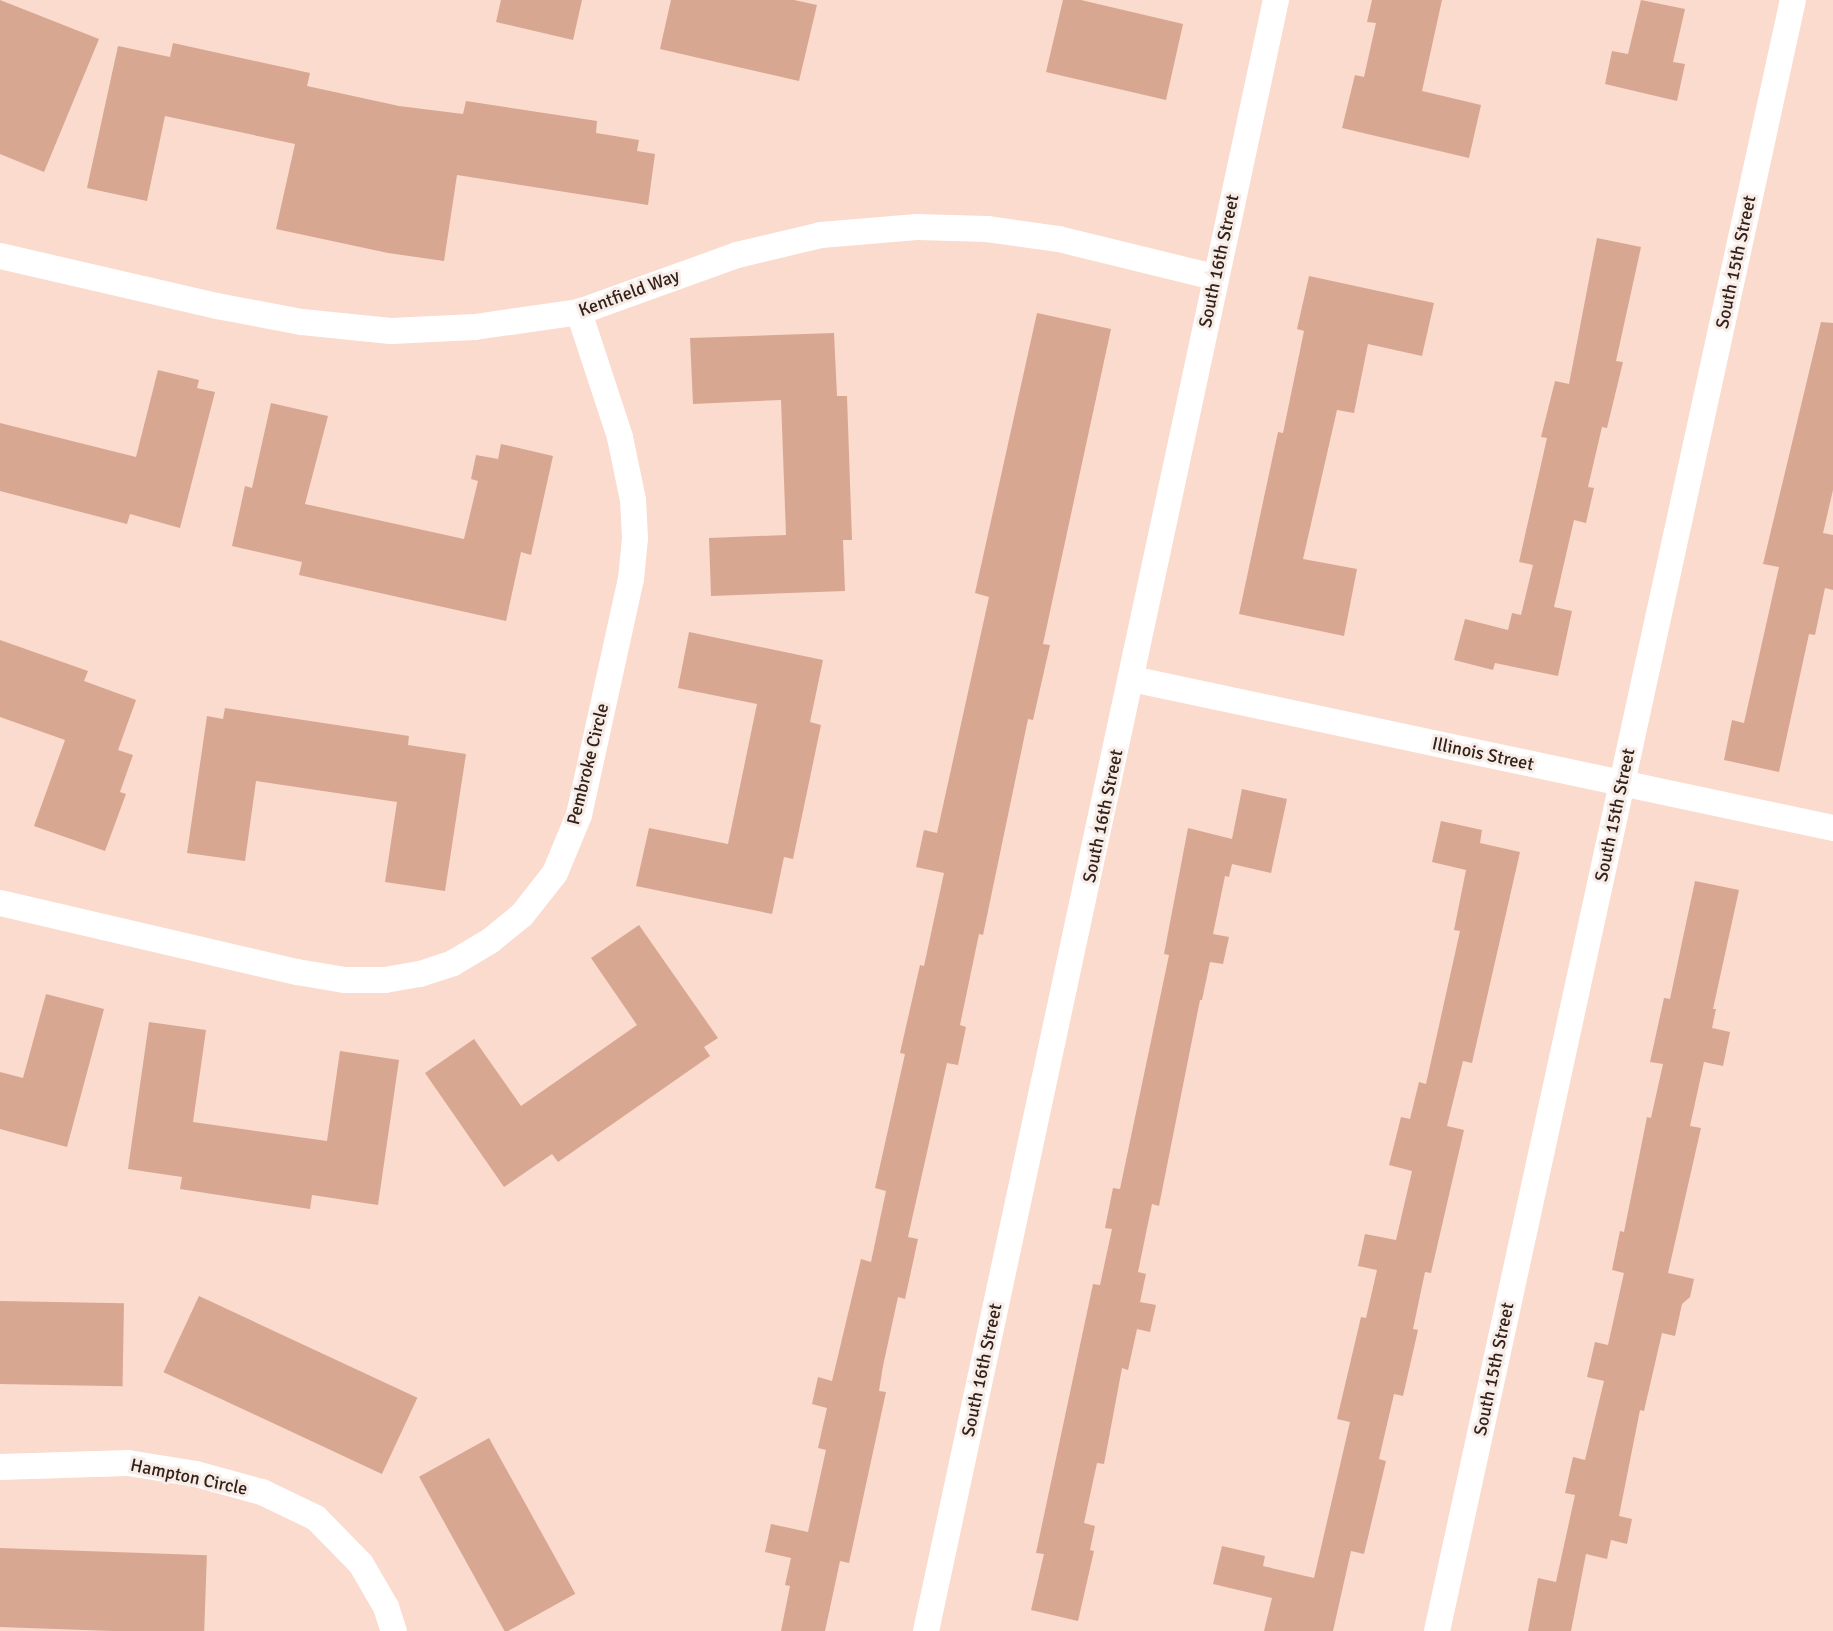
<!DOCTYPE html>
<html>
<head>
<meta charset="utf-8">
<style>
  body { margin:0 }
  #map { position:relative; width:1833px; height:1631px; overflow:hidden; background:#fadbcd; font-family:Signika,sans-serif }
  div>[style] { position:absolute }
  .building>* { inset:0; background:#d8a792; transform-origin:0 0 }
  .street>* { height:26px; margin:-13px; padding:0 13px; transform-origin:13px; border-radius:13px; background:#fff }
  span { translate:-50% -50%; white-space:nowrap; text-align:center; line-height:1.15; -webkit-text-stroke:6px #f7ede8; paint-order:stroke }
  .street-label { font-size:18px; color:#342119 }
</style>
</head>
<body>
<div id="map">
  <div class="building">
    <i style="clip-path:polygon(0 0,99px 39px,44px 172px,0 154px)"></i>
    <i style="clip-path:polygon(501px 0,582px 0,573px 40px,496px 22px)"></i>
    <i style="clip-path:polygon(671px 0,794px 0,817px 5px,799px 81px,660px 49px)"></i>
    <i style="clip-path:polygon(1063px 0,1081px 0,1183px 24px,1166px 100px,1046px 72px)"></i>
    <i style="clip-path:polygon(1372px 0,1442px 0,1422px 91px,1481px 105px,1469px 158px,1342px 128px,1355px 75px,1364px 77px,1376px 23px,1367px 22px)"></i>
    <i style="clip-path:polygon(1641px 0,1685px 9px,1673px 62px,1685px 64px,1677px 101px,1605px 84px,1612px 51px,1628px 54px)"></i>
    <i style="clip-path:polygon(173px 43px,310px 73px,307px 86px,399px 106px,463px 114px,466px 101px,597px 121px,596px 133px,639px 140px,637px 151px,655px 154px,648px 205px,457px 175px,444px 261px,388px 253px,276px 229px,295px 144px,165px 116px,147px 201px,87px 188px,118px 46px,170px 57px)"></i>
    <i style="clip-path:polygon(1597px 238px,1641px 247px,1616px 361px,1623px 362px,1607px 428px,1602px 427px,1588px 487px,1594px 488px,1586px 523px,1574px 520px,1554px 607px,1572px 611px,1558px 676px,1495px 663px,1493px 670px,1454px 660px,1465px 619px,1508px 630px,1512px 613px,1521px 615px,1533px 565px,1519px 562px,1547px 438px,1541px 437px,1555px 381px,1569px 384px)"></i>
    <i style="clip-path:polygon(1309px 276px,1434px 303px,1422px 356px,1368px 344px,1354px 413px,1337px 410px,1303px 559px,1357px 569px,1344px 636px,1239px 614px,1278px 432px,1283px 433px,1304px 331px,1297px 329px)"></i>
    <i style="clip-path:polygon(1037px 313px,1111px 329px,1043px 644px,1050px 645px,1033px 720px,1028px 719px,983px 935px,979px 934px,960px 1025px,966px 1027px,958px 1065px,947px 1063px,908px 1237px,918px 1239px,905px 1299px,898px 1297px,883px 1366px,879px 1391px,886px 1392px,849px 1563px,840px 1561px,825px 1631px,781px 1631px,790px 1586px,785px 1585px,791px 1558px,765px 1552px,771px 1524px,808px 1532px,826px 1450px,818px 1448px,827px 1408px,812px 1404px,818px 1377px,832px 1381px,861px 1259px,871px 1262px,886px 1191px,875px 1188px,905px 1054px,900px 1053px,920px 965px,924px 966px,944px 873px,916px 867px,924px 830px,937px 833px,989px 597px,975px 593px)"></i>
    <i style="clip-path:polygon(1821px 322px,1833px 323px,1833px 490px,1823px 533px,1833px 535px,1833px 590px,1825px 588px,1815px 635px,1809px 634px,1779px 772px,1724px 760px,1732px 720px,1744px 723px,1779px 567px,1763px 564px)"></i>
    <i style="clip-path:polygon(834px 333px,837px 396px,847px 396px,852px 540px,843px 540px,845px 591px,711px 596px,709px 538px,786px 535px,781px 400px,693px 404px,690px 338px)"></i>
    <i style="clip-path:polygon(158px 370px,199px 380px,197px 388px,215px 392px,180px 528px,130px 514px,127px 524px,0 491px,0 423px,136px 457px)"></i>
    <i style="clip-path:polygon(271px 403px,328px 416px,305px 504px,464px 539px,478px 481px,471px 479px,476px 455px,498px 459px,501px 444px,553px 456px,531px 555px,521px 552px,506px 621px,299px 575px,302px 562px,232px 546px,245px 486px,252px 488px)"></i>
    <i style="clip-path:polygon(689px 632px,823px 660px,810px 722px,821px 725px,793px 859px,784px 857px,772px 914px,636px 886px,649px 828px,728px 844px,757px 704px,678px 688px)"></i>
    <i style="clip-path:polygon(0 640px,88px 671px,84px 681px,136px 700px,118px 750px,133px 755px,120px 792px,126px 794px,105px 851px,34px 826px,65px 740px,0 717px)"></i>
    <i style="clip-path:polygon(225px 708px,409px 736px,408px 745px,466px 754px,445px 891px,385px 882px,397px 802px,256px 781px,245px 861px,187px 853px,207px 716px,223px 719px)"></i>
    <i style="clip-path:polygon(1242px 789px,1287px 799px,1271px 873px,1232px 864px,1229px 877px,1225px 876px,1213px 934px,1229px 937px,1223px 964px,1210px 962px,1202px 1000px,1200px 1000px,1159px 1206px,1152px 1204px,1138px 1272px,1146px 1274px,1140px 1302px,1156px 1305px,1150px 1332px,1137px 1329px,1128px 1370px,1122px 1368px,1104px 1464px,1097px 1463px,1084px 1523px,1095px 1526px,1090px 1550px,1094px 1551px,1078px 1621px,1031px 1610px,1044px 1554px,1036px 1553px,1093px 1284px,1100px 1285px,1112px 1229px,1105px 1228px,1113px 1188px,1120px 1189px,1169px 955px,1164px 954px,1188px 828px,1232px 839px)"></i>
    <i style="clip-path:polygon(1441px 821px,1482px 830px,1480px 843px,1520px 852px,1472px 1063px,1463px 1061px,1447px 1126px,1464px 1130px,1431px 1273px,1425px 1272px,1413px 1329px,1418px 1330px,1403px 1396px,1394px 1394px,1379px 1459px,1386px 1461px,1364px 1554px,1351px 1551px,1333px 1631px,1264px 1631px,1272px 1598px,1213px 1584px,1222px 1546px,1265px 1556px,1263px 1566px,1314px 1578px,1350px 1422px,1337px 1419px,1361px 1317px,1366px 1318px,1377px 1270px,1358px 1266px,1365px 1234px,1396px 1240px,1412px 1171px,1389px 1165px,1401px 1117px,1410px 1119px,1419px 1082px,1426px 1084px,1460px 931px,1454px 930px,1466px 870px,1432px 862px)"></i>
    <i style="clip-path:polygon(1695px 881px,1739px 890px,1713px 1009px,1716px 1009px,1712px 1028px,1730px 1032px,1723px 1066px,1704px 1062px,1690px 1126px,1701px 1128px,1668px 1273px,1694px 1279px,1690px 1297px,1682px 1304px,1675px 1336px,1662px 1333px,1644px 1411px,1640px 1410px,1619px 1516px,1632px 1519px,1627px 1544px,1611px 1540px,1607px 1559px,1586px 1554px,1571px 1631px,1528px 1631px,1538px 1578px,1556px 1582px,1575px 1495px,1565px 1493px,1573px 1457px,1585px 1460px,1604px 1381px,1587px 1377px,1595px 1342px,1608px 1345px,1624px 1273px,1612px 1270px,1620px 1231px,1624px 1232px,1647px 1117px,1651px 1118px,1663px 1064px,1650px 1062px,1664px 998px,1670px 999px)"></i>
    <i style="clip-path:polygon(639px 925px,718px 1038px,704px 1047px,710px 1056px,558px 1162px,552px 1154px,504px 1187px,425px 1073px,474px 1039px,521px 1106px,637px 1025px,591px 958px)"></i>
    <i style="clip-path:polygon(46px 994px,104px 1009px,67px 1147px,0 1129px,0 1072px,23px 1078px)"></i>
    <i style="clip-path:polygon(149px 1022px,206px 1030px,193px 1122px,327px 1141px,340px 1051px,399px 1060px,378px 1205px,312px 1195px,310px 1209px,180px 1189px,182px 1177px,128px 1169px)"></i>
    <i style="left:199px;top:1296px;width:241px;height:84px;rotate:25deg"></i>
    <i style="left:0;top:1301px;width:124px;height:83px;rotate:1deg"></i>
    <i style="left:489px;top:1438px;width:178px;height:80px;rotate:61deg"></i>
    <i style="left:0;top:1548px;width:207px;height:79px;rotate:2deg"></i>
  </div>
  <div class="street">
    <i style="left:0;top:256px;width:223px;rotate:13deg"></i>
    <i style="left:217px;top:306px;width:86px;rotate:10.7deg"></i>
    <i style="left:302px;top:322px;width:89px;rotate:5.8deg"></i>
    <i style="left:391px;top:331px;width:84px;rotate:-2.7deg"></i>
    <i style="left:475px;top:327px;width:105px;rotate:-8.2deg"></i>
    <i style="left:579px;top:312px;width:168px;rotate:-19.8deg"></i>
    <i style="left:737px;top:255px;width:86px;rotate:-13.4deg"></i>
    <i style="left:821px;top:235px;width:96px;rotate:-4.8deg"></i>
    <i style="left:917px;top:227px;width:70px;rotate:1.6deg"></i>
    <i style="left:987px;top:229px;width:73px;rotate:7.9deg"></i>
    <i style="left:1059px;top:239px;width:160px;rotate:13.8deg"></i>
    <i style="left:1132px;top:679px;width:717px;rotate:12deg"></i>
    <i style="left:0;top:903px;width:305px;rotate:13.1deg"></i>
    <i style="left:297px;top:972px;width:49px;rotate:9.5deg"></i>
    <i style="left:345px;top:980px;width:40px"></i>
    <i style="left:385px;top:980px;width:36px;rotate:-10deg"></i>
    <i style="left:420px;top:974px;width:35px;rotate:-18deg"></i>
    <i style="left:453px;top:963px;width:43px;rotate:-30.7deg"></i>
    <i style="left:490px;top:941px;width:41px;rotate:-39.1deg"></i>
    <i style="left:522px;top:915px;width:53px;rotate:-51.8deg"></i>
    <i style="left:555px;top:873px;width:63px;rotate:-67.5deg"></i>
    <i style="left:579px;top:815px;width:242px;rotate:-77.6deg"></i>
    <i style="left:631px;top:579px;width:41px;rotate:-84.4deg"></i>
    <i style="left:635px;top:538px;width:38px;rotate:-93deg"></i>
    <i style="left:633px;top:500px;width:64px;rotate:-101.7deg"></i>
    <i style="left:620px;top:437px;width:132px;rotate:-108.2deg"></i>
    <i style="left:0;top:1467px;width:128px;rotate:-1.8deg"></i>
    <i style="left:128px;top:1463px;width:69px;rotate:9.2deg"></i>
    <i style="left:196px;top:1474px;width:68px;rotate:15.3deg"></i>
    <i style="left:262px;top:1492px;width:60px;rotate:25.7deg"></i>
    <i style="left:316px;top:1518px;width:64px;rotate:45.6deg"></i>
    <i style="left:361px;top:1564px;width:50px;rotate:59.8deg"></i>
    <i style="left:386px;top:1607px;width:25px;rotate:72deg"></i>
    <i style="left:926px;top:1631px;width:1668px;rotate:-77.89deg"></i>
    <i style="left:1437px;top:1631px;width:1669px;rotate:-77.69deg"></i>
  </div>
  <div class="street-label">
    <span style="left:1219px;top:261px;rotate:-78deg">South 16th Street</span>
    <span style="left:1736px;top:262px;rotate:-78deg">South 15th Street</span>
    <span style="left:629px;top:293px;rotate:-20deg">Kentfield Way</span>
    <span style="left:1483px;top:754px;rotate:12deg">Illinois Street</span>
    <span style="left:588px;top:764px;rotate:-76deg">Pembroke Circle</span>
    <span style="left:1615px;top:815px;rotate:-78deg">South 15th Street</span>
    <span style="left:1103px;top:816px;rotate:-78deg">South 16th Street</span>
    <span style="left:1494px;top:1369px;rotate:-78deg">South 15th Street</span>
    <span style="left:982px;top:1370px;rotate:-78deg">South 16th Street</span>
    <span style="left:189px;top:1477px;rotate:12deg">Hampton Circle</span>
  </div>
</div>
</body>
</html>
